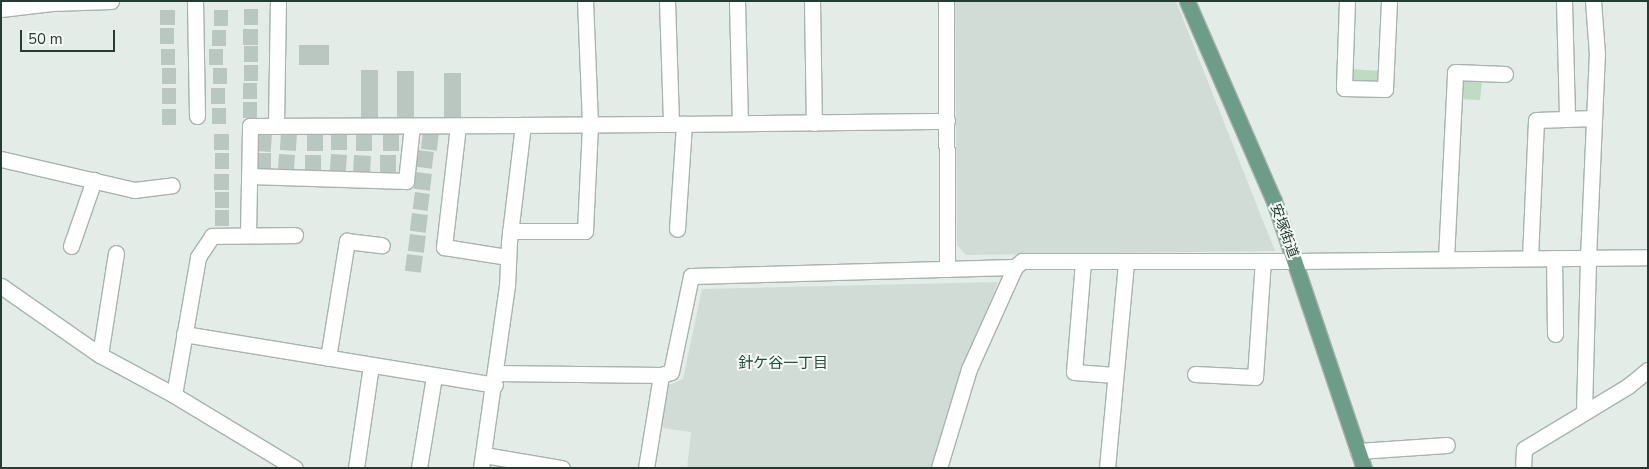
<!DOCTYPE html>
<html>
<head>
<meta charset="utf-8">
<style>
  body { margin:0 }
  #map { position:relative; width:1649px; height:469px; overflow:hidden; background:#e4ece7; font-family:"Nunito Sans","Noto Sans JP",sans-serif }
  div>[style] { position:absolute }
  .built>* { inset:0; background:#d2dcd6 }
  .green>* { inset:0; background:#bfdbc2 }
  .building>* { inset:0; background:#b9c7c0; transform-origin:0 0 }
  .roads { filter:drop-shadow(1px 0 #a7b4ad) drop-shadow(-1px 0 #a7b4ad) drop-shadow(0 1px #a7b4ad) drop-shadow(0 -1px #a7b4ad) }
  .minor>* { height:15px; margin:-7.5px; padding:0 7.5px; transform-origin:7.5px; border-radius:7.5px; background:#fff }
  .major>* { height:15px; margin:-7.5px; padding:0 7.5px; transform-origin:7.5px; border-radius:7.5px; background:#6d9d89 }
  span { translate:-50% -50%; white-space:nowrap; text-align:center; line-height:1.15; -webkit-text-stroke:4px #f4f9f6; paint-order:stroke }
  .street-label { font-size:14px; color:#253c32 }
  .neighbourhood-label { font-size:15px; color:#234c3c }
  .frame { position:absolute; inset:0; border:2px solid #253c32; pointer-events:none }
  .scale { position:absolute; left:20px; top:30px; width:95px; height:22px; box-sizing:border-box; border:2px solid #253c32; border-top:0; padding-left:6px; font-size:15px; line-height:18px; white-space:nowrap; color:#253c32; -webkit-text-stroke:4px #f4f9f6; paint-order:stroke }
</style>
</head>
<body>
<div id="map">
  <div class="built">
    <i style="clip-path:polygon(955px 1px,1176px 1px,1275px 251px,966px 255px,957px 245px)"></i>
    <i style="clip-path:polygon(998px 282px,964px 367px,931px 468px,687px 468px,691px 432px,662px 428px,666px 386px,683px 379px,702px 289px)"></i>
  </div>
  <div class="green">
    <i style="clip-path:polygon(1352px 69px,1378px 71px,1378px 80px,1374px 84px,1354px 83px,1352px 78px)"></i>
    <i style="clip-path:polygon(1464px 79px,1482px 81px,1480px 100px,1458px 99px,1459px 85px)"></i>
  </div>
  <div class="building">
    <i style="left:244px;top:9px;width:14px;height:16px"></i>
    <i style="left:160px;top:10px;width:15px;height:15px"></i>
    <i style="left:214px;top:10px;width:14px;height:16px"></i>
    <i style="left:174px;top:28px;width:16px;height:14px;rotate:90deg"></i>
    <i style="left:243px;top:29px;width:15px;height:16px"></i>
    <i style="left:212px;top:30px;width:14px;height:16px"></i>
    <i style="left:299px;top:45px;width:30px;height:20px"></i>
    <i style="left:244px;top:46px;width:14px;height:16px"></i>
    <i style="left:161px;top:49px;width:14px;height:16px"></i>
    <i style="left:209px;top:49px;width:14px;height:16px"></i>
    <i style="left:244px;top:65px;width:14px;height:16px"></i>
    <i style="left:162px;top:68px;width:14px;height:16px"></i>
    <i style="left:227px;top:68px;width:16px;height:14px;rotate:90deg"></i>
    <i style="left:361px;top:70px;width:17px;height:48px"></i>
    <i style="left:397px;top:71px;width:17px;height:48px"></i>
    <i style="left:444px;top:73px;width:17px;height:48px"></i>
    <i style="left:257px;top:83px;width:16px;height:14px;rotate:90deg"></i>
    <i style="left:162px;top:88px;width:14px;height:16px"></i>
    <i style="left:225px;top:88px;width:16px;height:14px;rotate:90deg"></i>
    <i style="left:243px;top:102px;width:14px;height:16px"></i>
    <i style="left:212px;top:108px;width:14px;height:16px"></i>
    <i style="left:162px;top:109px;width:14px;height:16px"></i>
    <i style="left:423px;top:132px;width:16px;height:17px;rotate:7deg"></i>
    <i style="left:256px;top:133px;width:16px;height:18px;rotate:4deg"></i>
    <i style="left:281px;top:133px;width:16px;height:17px;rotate:4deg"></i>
    <i style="left:331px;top:133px;width:16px;height:17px"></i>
    <i style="left:214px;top:134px;width:15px;height:16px"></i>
    <i style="left:307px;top:134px;width:16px;height:17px"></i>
    <i style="left:356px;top:134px;width:16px;height:17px"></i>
    <i style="left:383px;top:134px;width:16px;height:17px"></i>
    <i style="left:418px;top:150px;width:16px;height:17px;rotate:7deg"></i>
    <i style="left:215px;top:153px;width:14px;height:16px"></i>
    <i style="left:255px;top:153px;width:16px;height:17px"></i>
    <i style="left:279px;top:154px;width:16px;height:17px;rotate:4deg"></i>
    <i style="left:331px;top:154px;width:16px;height:17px;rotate:4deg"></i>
    <i style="left:305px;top:155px;width:16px;height:17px"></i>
    <i style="left:354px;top:155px;width:17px;height:18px;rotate:3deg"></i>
    <i style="left:380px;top:155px;width:16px;height:17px"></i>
    <i style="left:416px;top:172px;width:16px;height:17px;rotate:7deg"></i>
    <i style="left:214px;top:174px;width:15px;height:16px"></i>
    <i style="left:215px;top:192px;width:14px;height:16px"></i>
    <i style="left:415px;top:192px;width:15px;height:17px;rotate:8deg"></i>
    <i style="left:215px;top:210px;width:14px;height:16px"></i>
    <i style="left:412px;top:213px;width:16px;height:18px;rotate:7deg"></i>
    <i style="left:410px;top:234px;width:16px;height:17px;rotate:7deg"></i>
    <i style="left:407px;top:254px;width:16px;height:17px;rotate:7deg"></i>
  </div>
  <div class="roads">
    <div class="minor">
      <i style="left:195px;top:1px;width:115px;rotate:89deg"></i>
      <i style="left:667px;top:1px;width:123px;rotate:88.1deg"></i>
      <i style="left:737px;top:1px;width:122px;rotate:88.6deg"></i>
      <i style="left:812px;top:1px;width:122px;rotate:89.1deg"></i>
      <i style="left:946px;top:1px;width:268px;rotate:89.8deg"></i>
      <i style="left:1347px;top:1px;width:87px;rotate:92deg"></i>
      <i style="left:1344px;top:88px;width:41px;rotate:1.4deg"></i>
      <i style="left:1385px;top:89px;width:88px;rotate:-87.4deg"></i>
      <i style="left:1564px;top:1px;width:118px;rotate:88.5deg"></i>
      <i style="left:1px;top:9px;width:51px;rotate:-6.7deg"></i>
      <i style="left:52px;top:3px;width:59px;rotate:-1.9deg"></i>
      <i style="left:684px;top:124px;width:263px;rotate:-0.7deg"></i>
      <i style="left:276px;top:126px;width:125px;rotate:-89.1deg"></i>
      <i style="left:458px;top:126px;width:122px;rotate:96.6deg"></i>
      <i style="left:444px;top:247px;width:65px;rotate:8.9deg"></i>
      <i style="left:1px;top:159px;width:137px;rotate:13.1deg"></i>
      <i style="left:134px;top:190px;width:38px;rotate:-7deg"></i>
      <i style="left:249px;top:176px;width:157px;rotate:1.8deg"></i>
      <i style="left:406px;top:181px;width:55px;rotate:-83.8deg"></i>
      <i style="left:510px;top:231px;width:75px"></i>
      <i style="left:585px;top:231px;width:107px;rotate:-87.3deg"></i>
      <i style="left:590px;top:124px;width:123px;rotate:-92.3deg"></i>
      <i style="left:248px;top:235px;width:109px;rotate:-88.9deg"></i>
      <i style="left:250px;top:126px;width:273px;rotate:-0.2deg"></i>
      <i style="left:71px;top:246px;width:70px;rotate:-70.8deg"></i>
      <i style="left:1530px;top:258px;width:138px;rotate:-87.5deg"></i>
      <i style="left:1536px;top:120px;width:58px;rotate:-2deg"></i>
      <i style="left:1554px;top:258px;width:76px;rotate:89.2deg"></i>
      <i style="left:1446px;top:259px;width:187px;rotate:-87.2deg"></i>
      <i style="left:1455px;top:72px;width:50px;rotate:2.3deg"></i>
      <i style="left:1083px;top:262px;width:110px;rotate:94.7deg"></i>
      <i style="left:1074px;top:372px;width:41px;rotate:4.2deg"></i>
      <i style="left:1015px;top:267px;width:9px;rotate:-41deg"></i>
      <i style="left:1022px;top:261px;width:273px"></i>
      <i style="left:1295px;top:261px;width:353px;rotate:-0.6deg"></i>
      <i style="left:1px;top:286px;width:121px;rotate:34.9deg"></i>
      <i style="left:100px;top:355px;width:84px;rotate:28.4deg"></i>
      <i style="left:174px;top:395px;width:141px;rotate:31.1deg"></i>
      <i style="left:184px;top:334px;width:315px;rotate:9.3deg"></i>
      <i style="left:100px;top:355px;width:103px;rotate:-81.1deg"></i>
      <i style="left:328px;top:358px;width:119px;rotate:-80.8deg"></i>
      <i style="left:347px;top:241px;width:35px;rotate:7deg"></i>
      <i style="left:496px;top:373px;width:165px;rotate:0.7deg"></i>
      <i style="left:661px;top:375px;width:10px;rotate:-17deg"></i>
      <i style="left:671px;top:372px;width:98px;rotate:-78.2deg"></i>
      <i style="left:691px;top:276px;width:324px;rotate:-1.6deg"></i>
      <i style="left:1015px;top:267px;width:112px;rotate:114.3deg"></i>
      <i style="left:969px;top:369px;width:103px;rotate:106.9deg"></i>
      <i style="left:1195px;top:374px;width:60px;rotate:2.9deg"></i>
      <i style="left:1255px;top:377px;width:116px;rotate:-86.1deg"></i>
      <i style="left:174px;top:395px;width:140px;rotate:-80.1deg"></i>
      <i style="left:198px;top:257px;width:25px;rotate:-56deg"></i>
      <i style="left:212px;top:236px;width:83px;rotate:-0.7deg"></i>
      <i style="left:1584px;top:412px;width:154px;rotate:-88.5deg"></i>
      <i style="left:1588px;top:258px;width:204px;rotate:-87.5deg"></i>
      <i style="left:1597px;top:54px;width:53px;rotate:-94.3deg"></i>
      <i style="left:1358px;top:451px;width:89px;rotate:-3.9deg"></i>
      <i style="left:484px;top:455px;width:79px;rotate:9.5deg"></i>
      <i style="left:356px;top:468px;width:104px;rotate:-81.7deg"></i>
      <i style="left:419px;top:468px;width:93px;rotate:-80.7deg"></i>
      <i style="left:481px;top:468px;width:184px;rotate:-81.9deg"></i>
      <i style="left:507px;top:286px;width:44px;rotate:-87.4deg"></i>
      <i style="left:509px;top:242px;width:118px;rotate:-83.2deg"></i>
      <i style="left:523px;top:125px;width:161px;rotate:-0.4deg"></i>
      <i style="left:684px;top:124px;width:105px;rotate:93.8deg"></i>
      <i style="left:646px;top:468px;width:94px;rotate:-80.8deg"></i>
      <i style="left:1107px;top:468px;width:207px;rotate:-84.7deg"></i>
      <i style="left:1523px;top:468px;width:19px;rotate:-87deg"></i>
      <i style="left:1524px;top:449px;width:122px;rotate:-31.2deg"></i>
      <i style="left:1628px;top:386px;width:26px;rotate:-39deg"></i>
    </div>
    <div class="major">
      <i style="left:1187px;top:1px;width:218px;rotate:66.5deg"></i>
      <i style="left:1274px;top:201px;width:282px;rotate:71.4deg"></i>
    </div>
  </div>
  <div class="street-label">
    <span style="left:1284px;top:231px;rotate:70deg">安塚街道</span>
  </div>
  <div class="neighbourhood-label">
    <span style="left:783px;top:364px">針ケ谷一丁目</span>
  </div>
  <div class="frame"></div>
  <div class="scale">50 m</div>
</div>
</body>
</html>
